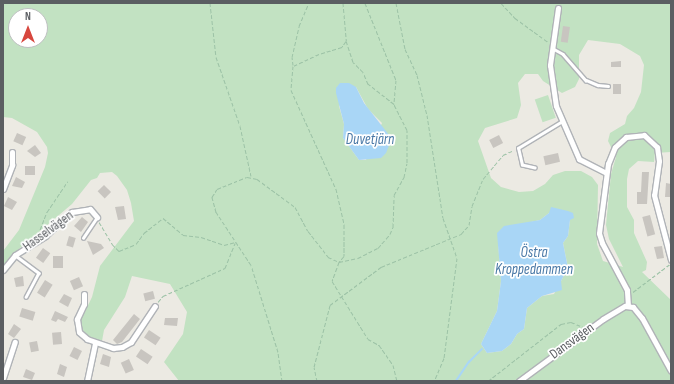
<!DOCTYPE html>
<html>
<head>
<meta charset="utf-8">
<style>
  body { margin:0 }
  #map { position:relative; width:674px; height:384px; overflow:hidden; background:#eceae3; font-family:"Sofia Sans Condensed",sans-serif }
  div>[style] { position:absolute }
  .green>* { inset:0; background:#c2e2c2; transform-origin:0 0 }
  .water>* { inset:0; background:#a9d6f6 }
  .stream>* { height:1.5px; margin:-0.75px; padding:0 0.75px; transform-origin:0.75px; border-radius:0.75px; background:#a9d6f6 }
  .building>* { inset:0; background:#c8c5c0; transform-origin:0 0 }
  .path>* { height:1px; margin-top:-0.5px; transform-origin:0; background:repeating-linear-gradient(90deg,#9cc2a6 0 4px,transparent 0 6px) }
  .roads { filter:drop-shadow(1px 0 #b0b3b7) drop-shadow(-1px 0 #b0b3b7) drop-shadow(0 1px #b0b3b7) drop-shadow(0 -1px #b0b3b7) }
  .service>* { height:2.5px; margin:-1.25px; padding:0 1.25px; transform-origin:1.25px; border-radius:1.25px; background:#fff }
  .minor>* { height:5px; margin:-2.5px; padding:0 2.5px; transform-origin:2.5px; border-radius:2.5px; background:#fff }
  span { translate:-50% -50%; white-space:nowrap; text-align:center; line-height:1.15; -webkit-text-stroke:3.5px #fff; paint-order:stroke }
  .street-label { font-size:14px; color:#5b5e62 }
  .water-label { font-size:15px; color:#4978a6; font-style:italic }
  .frame { position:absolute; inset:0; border:4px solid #5b5e62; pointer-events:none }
  .north { position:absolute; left:8px; top:8px; width:40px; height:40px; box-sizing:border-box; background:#fff; border:1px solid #bdbfc0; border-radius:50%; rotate:0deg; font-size:11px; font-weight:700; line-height:16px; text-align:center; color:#5b5e62 }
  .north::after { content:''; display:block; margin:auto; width:14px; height:18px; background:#d7473e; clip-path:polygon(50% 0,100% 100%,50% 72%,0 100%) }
</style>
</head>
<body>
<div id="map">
  <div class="green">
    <i style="clip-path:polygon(evenodd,3px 3px,671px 3px,671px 152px,655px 153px,654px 162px,638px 161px,629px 169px,627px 179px,627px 207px,634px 220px,634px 233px,647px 262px,646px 270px,642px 272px,671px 300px,671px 381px,179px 381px,164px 362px,183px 334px,187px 312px,170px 284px,132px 276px,125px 297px,104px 330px,102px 341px,85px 335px,81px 326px,81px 320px,92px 297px,100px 266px,134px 221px,131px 203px,127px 190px,117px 176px,112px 172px,100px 173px,97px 178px,91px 180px,72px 204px,20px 248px,3px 268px,3px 251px,19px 230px,45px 167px,48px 153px,47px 147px,37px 132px,12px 118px,3px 117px,3px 3px,16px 16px,40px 16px,40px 40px,16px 40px,16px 16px,3px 3px,588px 40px,620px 44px,640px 56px,644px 65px,641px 92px,634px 108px,627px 116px,625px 124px,610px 133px,608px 141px,616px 157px,611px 174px,606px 225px,609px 239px,623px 267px,603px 261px,597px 244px,598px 185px,592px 177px,581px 171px,565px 171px,553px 175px,545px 184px,533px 191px,519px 192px,501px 187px,491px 178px,478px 141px,485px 128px,517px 118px,521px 105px,518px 83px,525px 74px,538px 74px,543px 81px,562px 93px,575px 87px,579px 79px,579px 55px,588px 40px,3px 3px,356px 87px,368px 109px,382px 123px,366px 160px,359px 160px,343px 138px,344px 124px,339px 106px,356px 87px,3px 3px,549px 213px,570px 220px,568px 236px,563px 243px,568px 268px,554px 294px,542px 296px,527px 308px,524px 329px,517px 334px,511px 344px,502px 351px,487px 353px,481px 344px,497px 311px,501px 281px,498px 242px,513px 226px,540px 220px,549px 213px)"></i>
    <i style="left:548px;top:95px;width:24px;height:14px;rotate:71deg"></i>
  </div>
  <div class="water">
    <i style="clip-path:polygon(340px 83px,349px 83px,356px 87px,364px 103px,389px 135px,390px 143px,386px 153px,381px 158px,359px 160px,343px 138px,344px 124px,336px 93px,336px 88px)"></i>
    <i style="clip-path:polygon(551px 207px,568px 211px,573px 213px,574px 218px,570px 220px,568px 236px,563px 243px,568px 268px,561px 281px,562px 290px,542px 296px,527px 308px,524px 329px,517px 334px,511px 344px,502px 351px,487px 353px,481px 344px,497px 311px,501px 281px,497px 233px,504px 226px,540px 220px,549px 213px)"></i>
  </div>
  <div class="stream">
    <i style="left:456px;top:381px;width:23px;rotate:-56deg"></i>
    <i style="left:469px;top:362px;width:18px;rotate:-45deg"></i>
  </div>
  <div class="building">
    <i style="left:563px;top:26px;width:7px;height:16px;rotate:8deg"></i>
    <i style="clip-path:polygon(621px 61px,621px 67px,611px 67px,611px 62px)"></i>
    <i style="left:613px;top:84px;width:8px;height:10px"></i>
    <i style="left:17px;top:133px;width:10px;height:9px;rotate:24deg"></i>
    <i style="left:499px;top:135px;width:9px;height:11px;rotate:63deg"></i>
    <i style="clip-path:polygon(35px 145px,41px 153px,35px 157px,27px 151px)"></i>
    <i style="left:558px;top:153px;width:9px;height:15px;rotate:77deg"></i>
    <i style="left:25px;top:166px;width:10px;height:9px"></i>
    <i style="clip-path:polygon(642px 172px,649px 172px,647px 204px,637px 204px,637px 192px,641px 192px)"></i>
    <i style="clip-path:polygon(16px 177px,25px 182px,22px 188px,12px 186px)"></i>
    <i style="clip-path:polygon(666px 183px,671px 184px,671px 197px,665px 197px)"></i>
    <i style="left:104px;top:185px;width:10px;height:9px;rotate:45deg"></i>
    <i style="clip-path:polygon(8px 197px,17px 202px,12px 210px,4px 206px)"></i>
    <i style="clip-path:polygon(124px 206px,126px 219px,118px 220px,115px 207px)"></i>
    <i style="left:650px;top:215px;width:20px;height:8px;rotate:75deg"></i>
    <i style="clip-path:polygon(82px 217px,88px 222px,81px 232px,74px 226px)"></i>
    <i style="left:69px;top:236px;width:7px;height:10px;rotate:16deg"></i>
    <i style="clip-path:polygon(87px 241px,101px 244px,104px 248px,93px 255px)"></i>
    <i style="clip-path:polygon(662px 246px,664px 258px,657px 259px,654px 247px)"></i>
    <i style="left:43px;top:248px;width:9px;height:12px;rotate:36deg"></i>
    <i style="left:53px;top:256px;width:10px;height:12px"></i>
    <i style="clip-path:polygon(23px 276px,24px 286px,16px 287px,14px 278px)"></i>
    <i style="left:79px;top:277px;width:10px;height:10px;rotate:66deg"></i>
    <i style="left:45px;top:280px;width:9px;height:15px;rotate:32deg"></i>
    <i style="left:153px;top:291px;width:8px;height:10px;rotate:76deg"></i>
    <i style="clip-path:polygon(64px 294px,72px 298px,68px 307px,59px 302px)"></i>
    <i style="left:22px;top:308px;width:14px;height:9px;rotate:17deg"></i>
    <i style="clip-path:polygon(55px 311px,68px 317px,65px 322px,58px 319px,56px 322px,51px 320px)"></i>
    <i style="clip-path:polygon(134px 314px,140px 319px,122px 342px,117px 344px,113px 340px)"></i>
    <i style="clip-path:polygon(165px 318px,178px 318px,177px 326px,164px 325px)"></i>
    <i style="clip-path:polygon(14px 324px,21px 329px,14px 338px,8px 334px)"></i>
    <i style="left:149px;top:330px;width:14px;height:9px;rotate:34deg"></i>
    <i style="left:61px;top:332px;width:12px;height:9px;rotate:85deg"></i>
    <i style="left:37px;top:341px;width:10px;height:8px;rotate:79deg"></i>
    <i style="left:74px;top:347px;width:9px;height:10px;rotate:27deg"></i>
    <i style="left:141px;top:349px;width:14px;height:9px;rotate:34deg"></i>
    <i style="clip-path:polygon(103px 354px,111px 357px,109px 367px,100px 364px)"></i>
    <i style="left:129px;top:359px;width:12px;height:9px;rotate:66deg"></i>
    <i style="clip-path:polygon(60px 364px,67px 367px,64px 377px,57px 374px)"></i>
    <i style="clip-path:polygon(26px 369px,35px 373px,32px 380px,23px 377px)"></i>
  </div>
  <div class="path">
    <i style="left:210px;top:3px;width:54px;rotate:83.7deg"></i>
    <i style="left:216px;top:57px;width:73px;rotate:70.8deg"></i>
    <i style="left:240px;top:126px;width:51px;rotate:77.6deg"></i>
    <i style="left:343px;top:3px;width:38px;rotate:85deg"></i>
    <i style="left:346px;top:41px;width:7px;rotate:124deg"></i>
    <i style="left:342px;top:47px;width:24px;rotate:163deg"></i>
    <i style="left:319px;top:54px;width:29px;rotate:155deg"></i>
    <i style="left:293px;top:66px;width:24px;rotate:95deg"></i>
    <i style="left:291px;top:90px;width:109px;rotate:65.6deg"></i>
    <i style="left:336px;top:189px;width:36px;rotate:77deg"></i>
    <i style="left:344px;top:224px;width:32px;rotate:90deg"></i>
    <i style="left:344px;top:256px;width:8px;rotate:130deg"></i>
    <i style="left:339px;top:262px;width:20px;rotate:110deg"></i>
    <i style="left:332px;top:281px;width:68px;rotate:58.2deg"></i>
    <i style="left:368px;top:339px;width:13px;rotate:29deg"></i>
    <i style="left:379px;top:345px;width:24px;rotate:55deg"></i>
    <i style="left:393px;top:365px;width:16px;rotate:76deg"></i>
    <i style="left:365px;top:3px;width:83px;rotate:68.1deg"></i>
    <i style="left:396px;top:80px;width:24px;rotate:95deg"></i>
    <i style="left:396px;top:3px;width:47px;rotate:78.9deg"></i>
    <i style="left:405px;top:49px;width:29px;rotate:65deg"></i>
    <i style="left:417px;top:75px;width:41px;rotate:76deg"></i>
    <i style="left:427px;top:115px;width:104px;rotate:81.2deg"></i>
    <i style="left:443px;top:218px;width:42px;rotate:70.7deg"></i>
    <i style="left:457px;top:258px;width:101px;rotate:97.4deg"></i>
    <i style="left:444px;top:358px;width:25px;rotate:113deg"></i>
    <i style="left:501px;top:3px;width:21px;rotate:47deg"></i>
    <i style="left:515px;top:18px;width:41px;rotate:36deg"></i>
    <i style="left:293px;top:65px;width:8px;rotate:-97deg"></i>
    <i style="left:292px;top:57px;width:32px;rotate:-77deg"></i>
    <i style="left:299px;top:26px;width:25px;rotate:-67deg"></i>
    <i style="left:99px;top:222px;width:26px;rotate:59deg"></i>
    <i style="left:112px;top:244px;width:10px;rotate:45deg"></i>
    <i style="left:119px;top:251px;width:18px;rotate:-22deg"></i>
    <i style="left:136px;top:244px;width:14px;rotate:-54deg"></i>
    <i style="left:144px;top:233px;width:24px;rotate:-38deg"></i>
    <i style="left:163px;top:218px;width:26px;rotate:40deg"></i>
    <i style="left:183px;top:235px;width:18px;rotate:6deg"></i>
    <i style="left:201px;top:237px;width:24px;rotate:19deg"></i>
    <i style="left:224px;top:245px;width:11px;rotate:-15deg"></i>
    <i style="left:38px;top:235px;width:25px;rotate:-69deg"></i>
    <i style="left:47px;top:212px;width:37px;rotate:-56deg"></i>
    <i style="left:633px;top:292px;width:46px;rotate:-37.1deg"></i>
    <i style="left:158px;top:302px;width:8px;rotate:-50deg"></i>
    <i style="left:163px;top:296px;width:68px;rotate:-24.3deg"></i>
    <i style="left:225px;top:268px;width:27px;rotate:-68deg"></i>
    <i style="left:282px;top:381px;width:29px;rotate:-98deg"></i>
    <i style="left:278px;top:352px;width:91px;rotate:-107.2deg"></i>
    <i style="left:251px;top:265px;width:64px;rotate:-123.4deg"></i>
    <i style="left:216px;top:212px;width:16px;rotate:-105deg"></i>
    <i style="left:212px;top:197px;width:9px;rotate:-58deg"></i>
    <i style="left:217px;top:189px;width:32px;rotate:-22deg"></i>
    <i style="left:247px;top:177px;width:10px;rotate:11deg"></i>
    <i style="left:257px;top:179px;width:47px;rotate:36.4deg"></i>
    <i style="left:295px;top:207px;width:27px;rotate:62deg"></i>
    <i style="left:308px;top:231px;width:33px;rotate:52deg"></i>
    <i style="left:328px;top:257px;width:12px;rotate:24deg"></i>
    <i style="left:339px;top:262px;width:19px;rotate:-12deg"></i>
    <i style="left:358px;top:258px;width:22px;rotate:-27deg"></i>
    <i style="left:378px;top:248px;width:18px;rotate:-49deg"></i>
    <i style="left:390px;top:234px;width:8px;rotate:-67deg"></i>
    <i style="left:393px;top:227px;width:32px;rotate:-88deg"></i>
    <i style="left:394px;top:195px;width:21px;rotate:-61deg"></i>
    <i style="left:404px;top:177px;width:14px;rotate:-78deg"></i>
    <i style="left:407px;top:163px;width:33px;rotate:-90deg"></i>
    <i style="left:407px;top:130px;width:29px;rotate:-117deg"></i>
    <i style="left:394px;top:104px;width:33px;rotate:-142deg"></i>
    <i style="left:368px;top:84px;width:13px;rotate:-113deg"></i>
    <i style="left:363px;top:72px;width:14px;rotate:-135deg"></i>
    <i style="left:353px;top:62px;width:22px;rotate:-108deg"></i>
    <i style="left:317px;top:381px;width:14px;rotate:-102deg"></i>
    <i style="left:314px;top:367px;width:64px;rotate:-75.5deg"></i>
    <i style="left:330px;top:305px;width:64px;rotate:-36.7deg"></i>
    <i style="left:381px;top:267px;width:87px;rotate:-22.4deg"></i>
    <i style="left:461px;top:234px;width:12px;rotate:-48deg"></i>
    <i style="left:469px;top:225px;width:19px;rotate:-81deg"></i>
    <i style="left:472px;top:206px;width:29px;rotate:-68deg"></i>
    <i style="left:483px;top:179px;width:31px;rotate:-50deg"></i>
    <i style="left:503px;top:155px;width:12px;rotate:-24deg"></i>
    <i style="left:488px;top:381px;width:93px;rotate:-38deg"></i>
    <i style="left:561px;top:324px;width:10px;rotate:-11deg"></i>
    <i style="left:571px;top:322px;width:13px;rotate:23deg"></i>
  </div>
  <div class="roads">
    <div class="service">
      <i style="left:554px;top:49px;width:10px;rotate:29deg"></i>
      <i style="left:563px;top:54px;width:35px;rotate:49deg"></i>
      <i style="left:586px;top:80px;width:13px;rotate:23deg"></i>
      <i style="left:598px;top:85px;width:10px;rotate:6deg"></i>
      <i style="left:535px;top:168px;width:13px;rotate:-167deg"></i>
      <i style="left:522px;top:165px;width:17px;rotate:-103deg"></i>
      <i style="left:518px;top:148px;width:50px;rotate:-31.2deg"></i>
      <i style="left:83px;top:238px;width:25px;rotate:-56deg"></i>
      <i style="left:15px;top:255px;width:30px;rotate:37deg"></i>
      <i style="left:39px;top:273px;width:27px;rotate:118deg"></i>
    </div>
    <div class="minor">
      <i style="left:558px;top:8px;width:58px;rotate:98deg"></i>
      <i style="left:550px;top:65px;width:41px;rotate:81.7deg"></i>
      <i style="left:556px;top:106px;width:58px;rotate:66.5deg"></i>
      <i style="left:579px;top:159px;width:30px;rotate:27deg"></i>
      <i style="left:3px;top:189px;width:26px;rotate:-69deg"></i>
      <i style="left:12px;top:165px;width:13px;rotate:-90deg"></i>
      <i style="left:3px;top:270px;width:19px;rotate:-51deg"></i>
      <i style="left:15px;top:255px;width:36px;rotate:-32deg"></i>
      <i style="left:45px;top:236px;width:36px;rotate:-42deg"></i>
      <i style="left:72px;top:212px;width:18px;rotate:-9deg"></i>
      <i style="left:90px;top:209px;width:11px;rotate:49deg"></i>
      <i style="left:84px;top:294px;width:10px;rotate:90deg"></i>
      <i style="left:84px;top:304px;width:17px;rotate:115deg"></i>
      <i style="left:77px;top:319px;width:13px;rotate:81deg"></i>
      <i style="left:79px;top:332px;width:11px;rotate:41deg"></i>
      <i style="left:87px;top:339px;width:28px;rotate:19deg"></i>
      <i style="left:113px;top:348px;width:9px;rotate:-6deg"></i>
      <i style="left:122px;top:347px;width:10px;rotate:-29deg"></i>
      <i style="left:131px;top:342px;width:43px;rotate:-56.3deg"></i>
      <i style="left:628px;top:306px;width:16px;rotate:-94deg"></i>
      <i style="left:627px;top:290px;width:53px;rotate:-118deg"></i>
      <i style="left:602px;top:243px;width:10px;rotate:-107deg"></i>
      <i style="left:599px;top:233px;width:70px;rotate:-82.6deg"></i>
      <i style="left:608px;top:164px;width:18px;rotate:-68deg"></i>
      <i style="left:615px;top:147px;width:15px;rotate:-42deg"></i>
      <i style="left:626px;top:137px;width:18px;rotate:-6deg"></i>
      <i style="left:644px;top:135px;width:18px;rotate:43deg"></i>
      <i style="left:657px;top:147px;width:14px;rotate:82deg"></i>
      <i style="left:659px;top:161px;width:34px;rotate:98deg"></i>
      <i style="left:654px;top:195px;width:67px;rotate:75.3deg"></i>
      <i style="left:3px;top:378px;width:38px;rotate:-72deg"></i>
      <i style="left:87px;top:381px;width:39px;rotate:-78deg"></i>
      <i style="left:519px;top:381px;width:104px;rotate:-36.4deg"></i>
      <i style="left:603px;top:319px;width:26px;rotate:-31deg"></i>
      <i style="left:625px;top:306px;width:8px;rotate:7deg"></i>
      <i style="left:633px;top:307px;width:14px;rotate:51deg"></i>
      <i style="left:642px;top:318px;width:60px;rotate:61.3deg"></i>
    </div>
  </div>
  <div class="street-label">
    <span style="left:48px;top:231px;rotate:-36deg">Hasselvägen</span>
    <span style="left:572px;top:341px;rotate:-36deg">Dansvägen</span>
  </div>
  <div class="water-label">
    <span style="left:370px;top:140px">Duvetjärn</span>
    <span style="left:534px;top:261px">Östra<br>Kroppedammen</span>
  </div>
  <div class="frame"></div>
  <div class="north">N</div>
</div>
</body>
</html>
